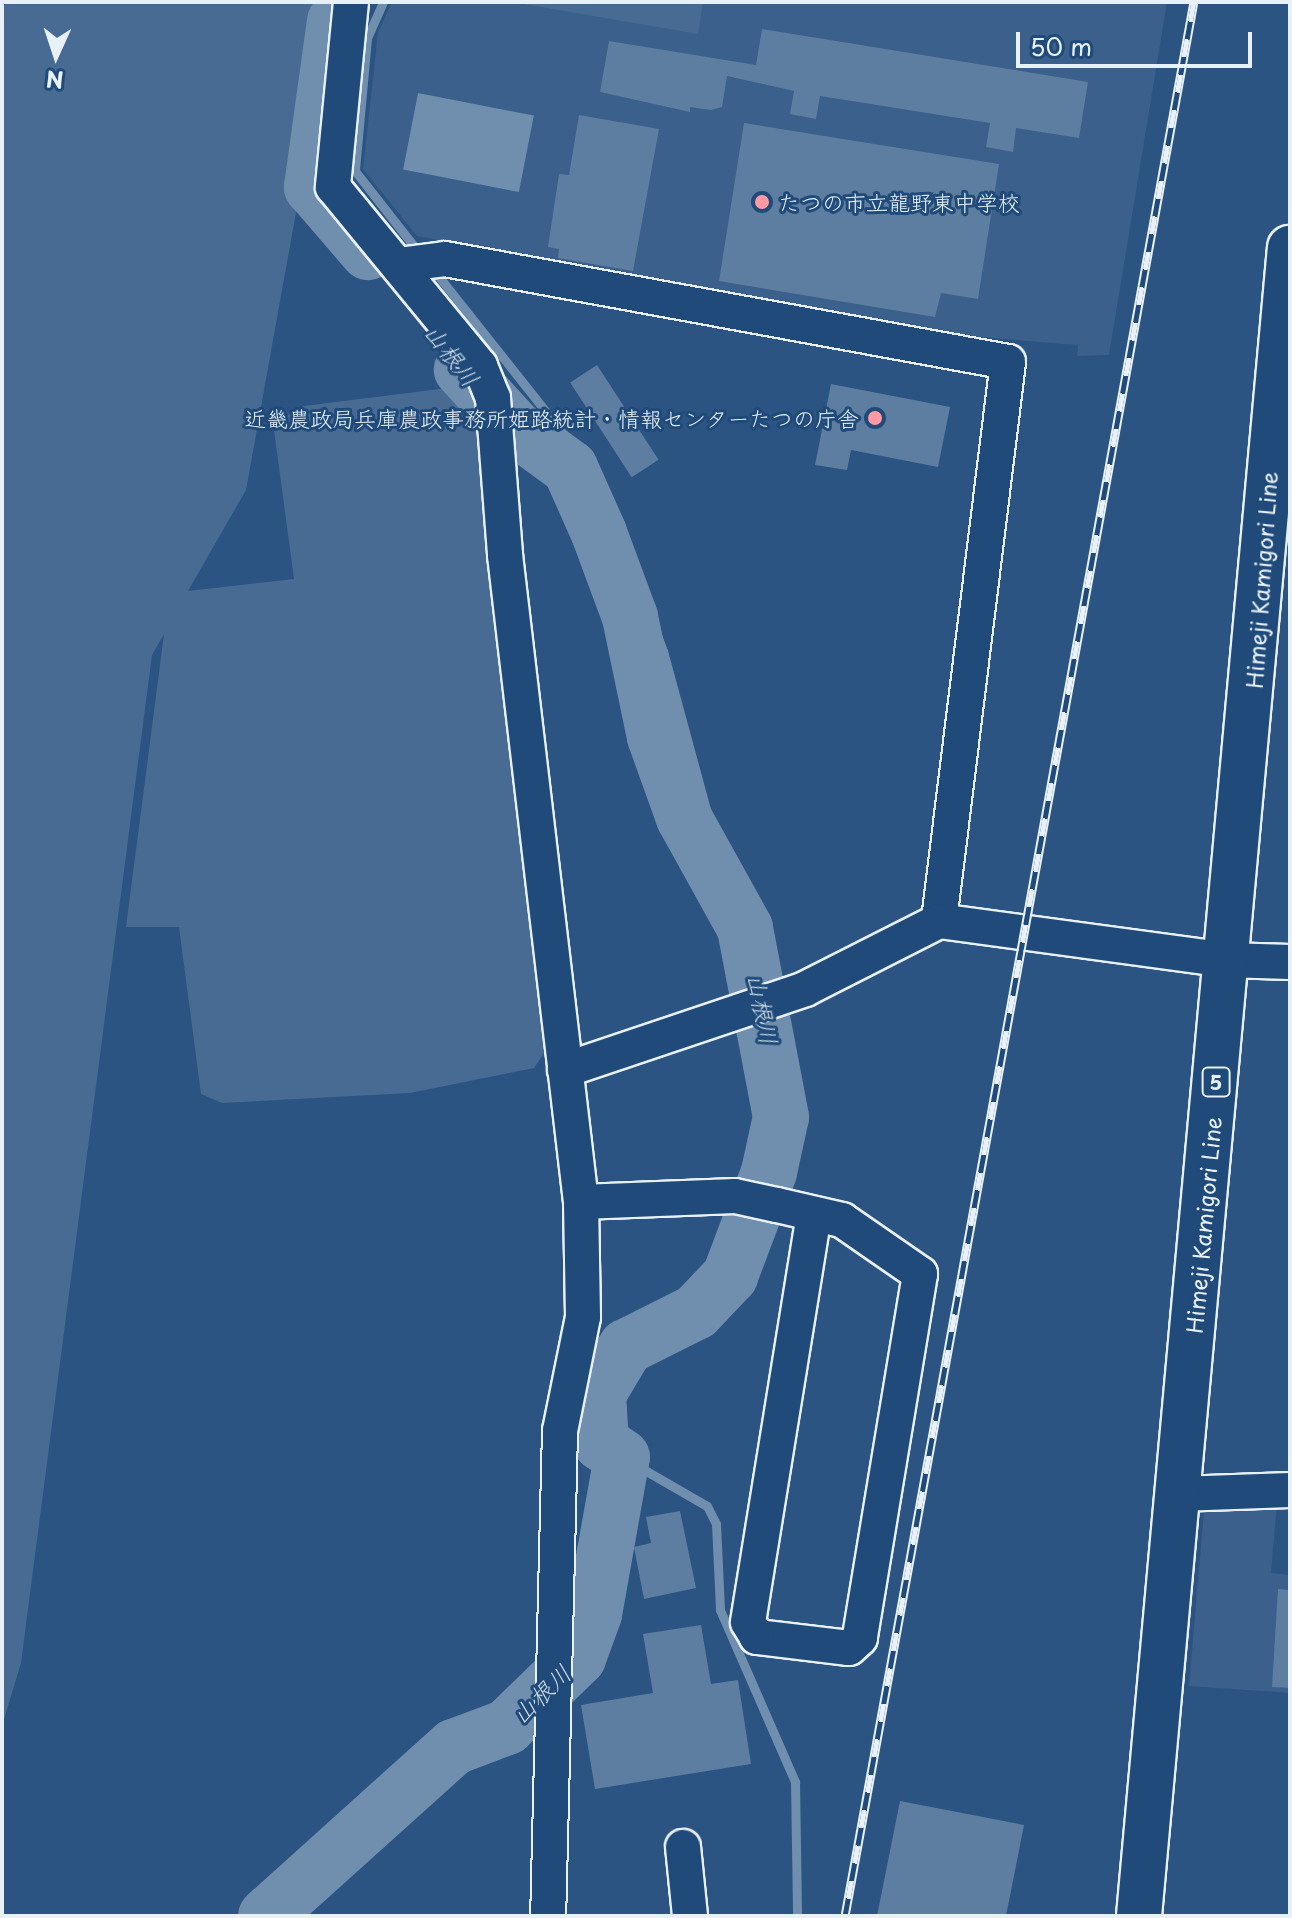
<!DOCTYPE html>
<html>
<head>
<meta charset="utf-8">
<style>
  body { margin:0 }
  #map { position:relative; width:1292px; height:1918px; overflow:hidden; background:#2b5482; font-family:"Playpen Sans","Klee One",sans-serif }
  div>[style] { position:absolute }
  .built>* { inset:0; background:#3a608b }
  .green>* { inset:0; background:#476b93 }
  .water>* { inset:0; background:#708ead; transform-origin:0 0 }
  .stream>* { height:9px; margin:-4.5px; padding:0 4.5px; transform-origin:4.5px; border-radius:4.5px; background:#708ead }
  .river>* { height:56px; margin:-28px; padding:0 28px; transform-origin:28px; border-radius:28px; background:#708ead }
  .building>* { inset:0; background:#5d7da1; transform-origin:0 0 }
  .roads { filter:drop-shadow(2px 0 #e8f1f8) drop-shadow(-2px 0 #e8f1f8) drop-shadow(0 2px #e8f1f8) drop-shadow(0 -2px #e8f1f8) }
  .minor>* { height:34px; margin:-17px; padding:0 17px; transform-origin:17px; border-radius:17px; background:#1f4a7a }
  .primary>* { height:44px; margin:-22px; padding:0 22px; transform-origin:22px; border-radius:22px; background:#1f4a7a }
  .rail>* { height:9px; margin-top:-4.5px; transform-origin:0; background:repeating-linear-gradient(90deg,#1f4a7a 0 18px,#e8f1f8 0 36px); box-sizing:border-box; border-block:2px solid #e8f1f8 }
  .dots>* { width:22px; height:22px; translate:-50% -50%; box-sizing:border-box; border:4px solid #1f4a7a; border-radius:50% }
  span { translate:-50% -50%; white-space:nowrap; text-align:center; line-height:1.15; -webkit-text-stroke:6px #1f4a7a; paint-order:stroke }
  .shield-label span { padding:2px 6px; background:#1f4a7a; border:2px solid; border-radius:6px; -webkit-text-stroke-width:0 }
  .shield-label { font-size:20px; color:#e8f1f8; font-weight:700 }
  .poi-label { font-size:22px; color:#e8f1f8 }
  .left { translate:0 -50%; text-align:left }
  .right { translate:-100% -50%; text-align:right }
  .street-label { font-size:22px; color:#e8f1f8 }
  .water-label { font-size:24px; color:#d0dde9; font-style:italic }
  .frame { position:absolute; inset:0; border:4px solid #e8f1f8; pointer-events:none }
  .north { position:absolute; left:16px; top:16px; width:80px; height:80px; -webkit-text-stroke:6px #1f4a7a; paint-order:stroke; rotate:183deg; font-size:22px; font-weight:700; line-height:32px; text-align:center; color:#e8f1f8 }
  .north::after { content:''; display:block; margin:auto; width:28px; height:36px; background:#e8f1f8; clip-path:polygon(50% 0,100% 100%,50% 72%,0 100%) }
  .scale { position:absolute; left:1016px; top:32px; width:236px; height:36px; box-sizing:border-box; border:4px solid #e8f1f8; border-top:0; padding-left:10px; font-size:24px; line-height:28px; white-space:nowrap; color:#e8f1f8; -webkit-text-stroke:6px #1f4a7a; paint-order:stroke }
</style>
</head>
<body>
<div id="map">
  <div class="built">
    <i style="clip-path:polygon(392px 2px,1167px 2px,1109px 355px,1077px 356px,1078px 345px,943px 334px,417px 236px,363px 169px,378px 32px)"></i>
    <i style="clip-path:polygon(1205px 1499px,1277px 1502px,1271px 1573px,1290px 1575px,1290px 1693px,1189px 1686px)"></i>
  </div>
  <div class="green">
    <i style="clip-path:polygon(2px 2px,334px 2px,246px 490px,188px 591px,294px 579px,274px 430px,296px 407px,464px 386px,465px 408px,482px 422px,544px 1053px,534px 1068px,410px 1093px,222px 1103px,201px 1094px,179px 927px,126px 927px,164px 634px,152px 655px,21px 1663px,2px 1726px)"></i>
    <i style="clip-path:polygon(512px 2px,703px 2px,698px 34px)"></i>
  </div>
  <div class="water">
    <i style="left:418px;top:93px;width:118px;height:78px;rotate:11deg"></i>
  </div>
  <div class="stream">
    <i style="left:383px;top:2px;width:39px;rotate:114deg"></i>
    <i style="left:367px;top:38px;width:134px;rotate:95.2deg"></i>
    <i style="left:355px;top:171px;width:105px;rotate:51.9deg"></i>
    <i style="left:432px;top:268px;width:270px;rotate:51.6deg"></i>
    <i style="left:600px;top:480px;width:182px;rotate:69.8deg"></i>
    <i style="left:663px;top:651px;width:191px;rotate:74.8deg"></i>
    <i style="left:713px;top:835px;width:29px;rotate:96deg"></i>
    <i style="left:622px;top:1457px;width:98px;rotate:30deg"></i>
    <i style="left:707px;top:1506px;width:20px;rotate:63deg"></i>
    <i style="left:716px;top:1524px;width:86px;rotate:87.3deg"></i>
    <i style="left:720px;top:1610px;width:188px;rotate:66.4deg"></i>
    <i style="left:795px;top:1782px;width:134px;rotate:89.1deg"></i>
  </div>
  <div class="river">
    <i style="left:335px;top:21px;width:168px;rotate:97.9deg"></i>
    <i style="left:312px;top:187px;width:86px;rotate:49.3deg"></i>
    <i style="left:266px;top:1916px;width:253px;rotate:-42deg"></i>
    <i style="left:454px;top:1747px;width:57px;rotate:-20.7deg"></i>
    <i style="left:507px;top:1727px;width:99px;rotate:-44.2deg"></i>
    <i style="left:578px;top:1658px;width:47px;rotate:-70deg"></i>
    <i style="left:594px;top:1614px;width:159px;rotate:-79.9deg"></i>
    <i style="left:622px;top:1457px;width:25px;rotate:-146deg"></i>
    <i style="left:601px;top:1443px;width:49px;rotate:-93.5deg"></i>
    <i style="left:598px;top:1394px;width:55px;rotate:-59.2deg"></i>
    <i style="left:626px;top:1347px;width:78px;rotate:-26.6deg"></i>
    <i style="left:696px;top:1312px;width:50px;rotate:-46.6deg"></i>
    <i style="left:730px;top:1276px;width:111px;rotate:-69.4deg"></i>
    <i style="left:769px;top:1172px;width:56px;rotate:-77.7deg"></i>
    <i style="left:781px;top:1117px;width:192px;rotate:-100.8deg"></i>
    <i style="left:745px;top:928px;width:126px;rotate:-119deg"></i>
    <i style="left:684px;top:818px;width:86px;rotate:-109.7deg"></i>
    <i style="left:655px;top:737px;width:123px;rotate:-101.8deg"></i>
    <i style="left:630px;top:617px;width:90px;rotate:-110.3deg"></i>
    <i style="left:599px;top:533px;width:71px;rotate:-114deg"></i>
    <i style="left:570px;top:468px;width:68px;rotate:-144deg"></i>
    <i style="left:515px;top:428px;width:79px;rotate:-132.4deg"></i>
  </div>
  <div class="building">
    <i style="clip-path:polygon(762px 29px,1088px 82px,1079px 138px,1016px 128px,1013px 152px,986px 147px,990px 123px,820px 96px,816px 119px,790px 114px,794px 91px,727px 76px,722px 107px,711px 110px,690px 107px,690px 112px,600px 92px,609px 41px,756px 65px)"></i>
    <i style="clip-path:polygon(579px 115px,659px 129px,633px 271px,558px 258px,559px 249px,548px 247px,559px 174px,569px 175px)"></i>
    <i style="clip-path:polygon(744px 123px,999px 164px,978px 299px,941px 293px,935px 317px,719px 281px)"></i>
    <i style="left:597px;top:365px;width:113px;height:32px;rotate:57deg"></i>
    <i style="clip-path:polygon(831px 384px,950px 407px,938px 467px,851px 450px,847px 470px,815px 465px)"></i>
    <i style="clip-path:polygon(680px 1511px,696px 1588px,644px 1599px,634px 1547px,651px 1543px,646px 1517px)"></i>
    <i style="clip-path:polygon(1278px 1589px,1290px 1590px,1290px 1688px,1272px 1687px)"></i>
    <i style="clip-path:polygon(701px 1625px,711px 1684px,738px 1680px,751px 1764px,595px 1789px,581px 1705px,653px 1693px,643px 1634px)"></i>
    <i style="clip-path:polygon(900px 1801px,1024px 1825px,1006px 1916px,877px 1916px)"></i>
  </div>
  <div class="roads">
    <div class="minor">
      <i style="left:351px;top:2px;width:186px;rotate:95.6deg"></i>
      <i style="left:333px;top:187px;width:232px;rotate:50.6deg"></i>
      <i style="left:480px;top:366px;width:35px;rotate:68deg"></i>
      <i style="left:493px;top:398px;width:157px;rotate:85.6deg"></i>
      <i style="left:505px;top:555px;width:651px;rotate:83.3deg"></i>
      <i style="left:581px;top:1202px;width:115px;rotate:89deg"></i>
      <i style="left:583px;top:1317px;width:116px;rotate:101.4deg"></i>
      <i style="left:560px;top:1431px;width:485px;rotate:91.4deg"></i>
      <i style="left:398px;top:265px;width:47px;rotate:-7.3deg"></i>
      <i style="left:445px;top:259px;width:572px;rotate:10.37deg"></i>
      <i style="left:1008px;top:362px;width:563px;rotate:97.04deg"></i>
      <i style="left:565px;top:1070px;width:253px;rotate:-18.6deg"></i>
      <i style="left:805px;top:989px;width:150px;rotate:-26.9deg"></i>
      <i style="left:939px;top:921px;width:290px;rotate:7.7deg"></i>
      <i style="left:1226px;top:960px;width:64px;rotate:1.8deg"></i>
      <i style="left:581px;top:1202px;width:154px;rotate:-2.2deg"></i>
      <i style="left:735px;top:1196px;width:43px;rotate:12.1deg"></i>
      <i style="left:777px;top:1205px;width:67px;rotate:13deg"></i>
      <i style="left:842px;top:1220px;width:95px;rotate:34.7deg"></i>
      <i style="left:920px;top:1274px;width:369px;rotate:99.4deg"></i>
      <i style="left:860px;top:1638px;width:15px;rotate:138deg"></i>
      <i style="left:849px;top:1648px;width:93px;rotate:-173.2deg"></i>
      <i style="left:757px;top:1637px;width:17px;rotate:-121deg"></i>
      <i style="left:748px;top:1622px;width:413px;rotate:-80.8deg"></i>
      <i style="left:1178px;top:1494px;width:112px;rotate:-2deg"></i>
      <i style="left:683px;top:1847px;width:69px;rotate:84.2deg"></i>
    </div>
    <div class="primary">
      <i style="left:1139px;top:1916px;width:1675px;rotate:-84.83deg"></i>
    </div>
  </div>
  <div class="rail">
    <i style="left:845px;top:1916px;width:1946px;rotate:-79.67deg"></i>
  </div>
  <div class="dots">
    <i style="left:762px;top:202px;background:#ff9aa2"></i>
    <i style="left:875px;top:418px;background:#ff9aa2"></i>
  </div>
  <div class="shield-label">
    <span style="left:1216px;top:1082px">5</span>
  </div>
  <div class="poi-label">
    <span class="left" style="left:778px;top:202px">たつの市立龍野東中学校</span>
    <span class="right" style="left:859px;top:418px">近畿農政局兵庫農政事務所姫路統計・情報センターたつの庁舎</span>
  </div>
  <div class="street-label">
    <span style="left:1261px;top:580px;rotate:-86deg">Himeji Kamigori Line</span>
    <span style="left:1203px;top:1225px;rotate:-85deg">Himeji Kamigori Line</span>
  </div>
  <div class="water-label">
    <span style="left:452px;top:355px;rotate:52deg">山根川</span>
    <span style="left:763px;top:1009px;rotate:79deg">山根川</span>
    <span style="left:541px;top:1694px;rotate:-44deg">山根川</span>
  </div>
  <div class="frame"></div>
  <div class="north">N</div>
  <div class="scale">50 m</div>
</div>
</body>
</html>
